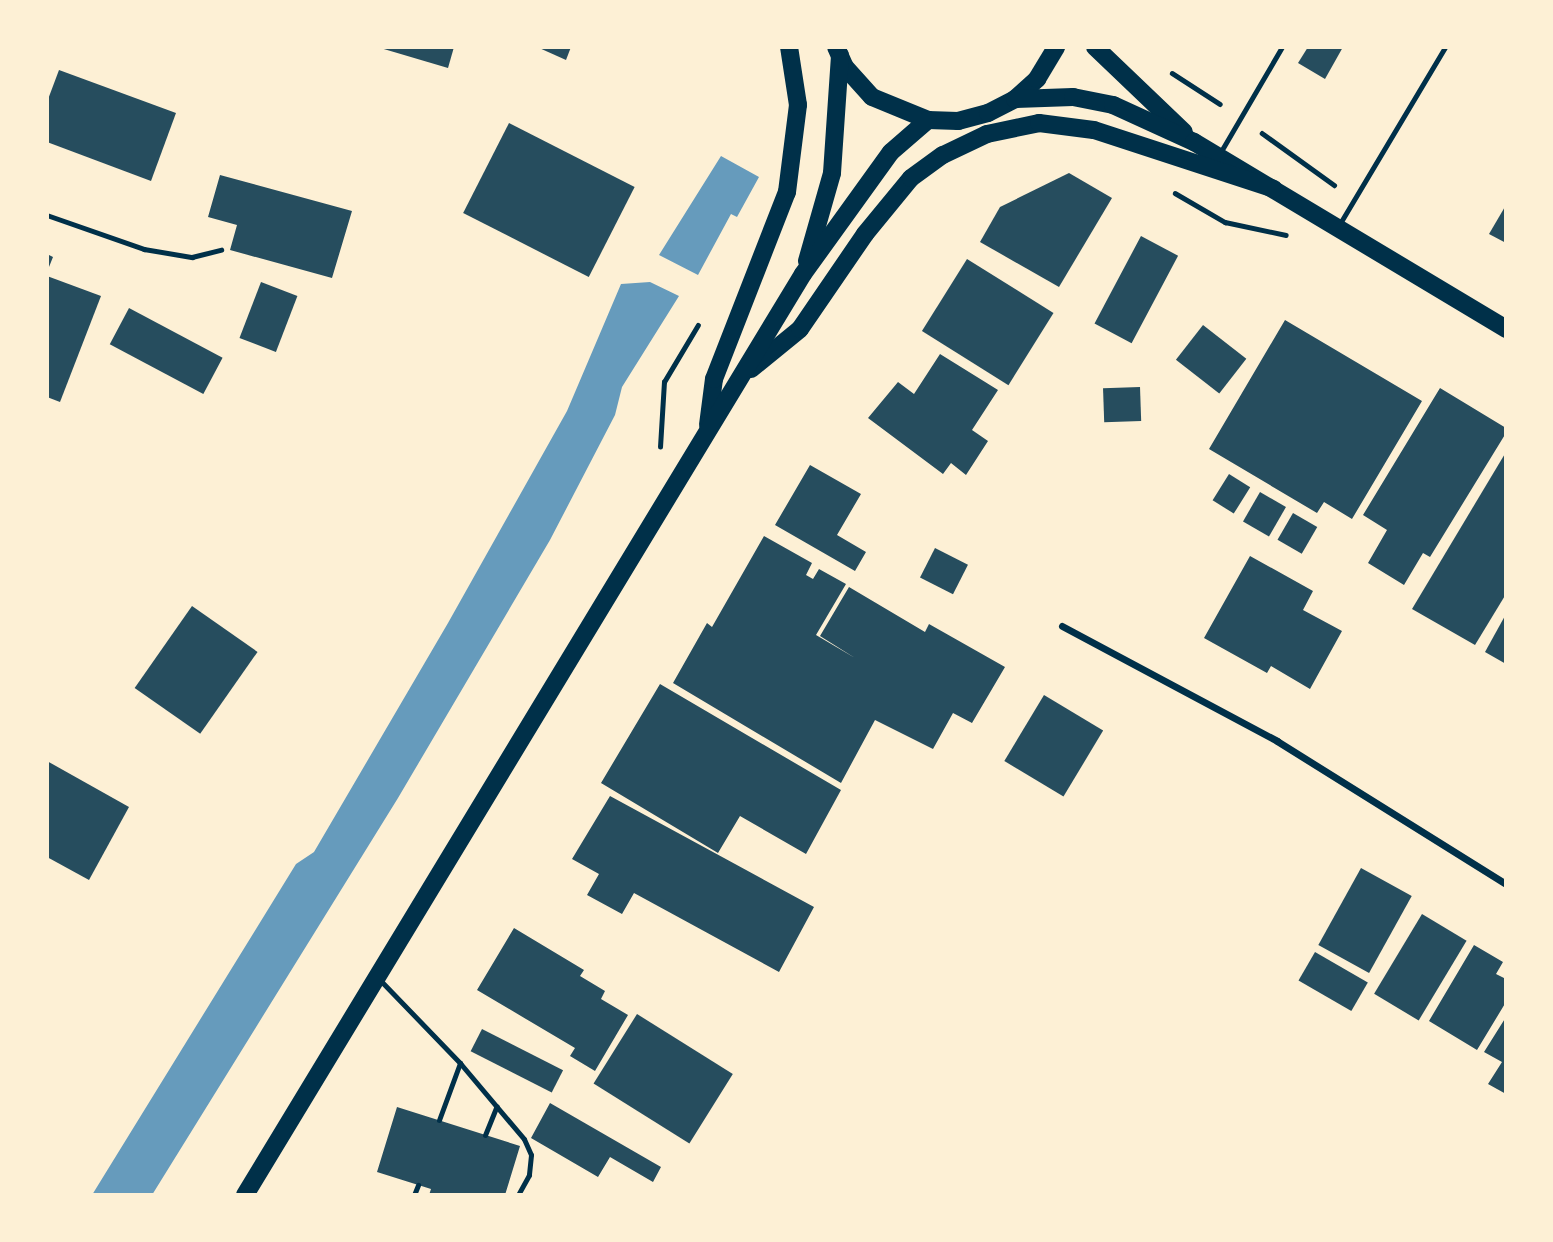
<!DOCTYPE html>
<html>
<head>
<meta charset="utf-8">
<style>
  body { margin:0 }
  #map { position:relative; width:1553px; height:1242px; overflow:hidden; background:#fdf0d5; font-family:Lato,sans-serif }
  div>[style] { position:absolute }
  .water>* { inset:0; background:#669bbc }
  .building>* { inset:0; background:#264d5e; transform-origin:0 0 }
  .path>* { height:4.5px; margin:-2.25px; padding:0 2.25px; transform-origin:2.25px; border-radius:2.25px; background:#003049 }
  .service>* { height:5px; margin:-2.5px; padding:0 2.5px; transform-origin:2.5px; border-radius:2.5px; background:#003049 }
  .minor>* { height:7px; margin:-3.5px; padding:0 3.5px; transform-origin:3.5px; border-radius:3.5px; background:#003049 }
  .primary>* { height:18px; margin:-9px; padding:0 9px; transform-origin:9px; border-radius:9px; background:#003049 }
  span { translate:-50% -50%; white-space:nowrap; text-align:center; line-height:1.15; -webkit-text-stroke:5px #fdf0d5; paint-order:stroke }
  .frame { position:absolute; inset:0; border:49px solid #fdf0d5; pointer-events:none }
</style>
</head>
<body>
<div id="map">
  <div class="water">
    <i style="clip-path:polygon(721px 156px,759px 177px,737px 217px,731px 214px,698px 275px,659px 255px)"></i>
    <i style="clip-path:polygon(650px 282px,679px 296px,622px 387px,615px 415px,550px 540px,398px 798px,152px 1195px,92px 1195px,296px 864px,314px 852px,448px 623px,567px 411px,621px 284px)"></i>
  </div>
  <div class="building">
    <i style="clip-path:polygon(377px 47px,454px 47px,448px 68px)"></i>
    <i style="clip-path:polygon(537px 47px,571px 47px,566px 60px)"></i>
    <i style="clip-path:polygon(1308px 47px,1343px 47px,1325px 79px,1298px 63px)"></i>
    <i style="clip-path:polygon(59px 70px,176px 113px,151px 181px,47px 142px,47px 102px)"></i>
    <i style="left:509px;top:123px;width:141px;height:101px;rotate:27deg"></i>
    <i style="clip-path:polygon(1069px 173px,1112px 198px,1059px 287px,980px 242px,1000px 207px)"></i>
    <i style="clip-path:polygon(220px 175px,352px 211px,332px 278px,230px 250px,237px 225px,208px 217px)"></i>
    <i style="clip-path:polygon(1506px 205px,1506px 243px,1489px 234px)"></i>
    <i style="left:1141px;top:236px;width:42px;height:99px;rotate:28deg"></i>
    <i style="clip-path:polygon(47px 254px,53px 257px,47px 272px)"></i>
    <i style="left:967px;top:259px;width:102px;height:85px;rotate:32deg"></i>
    <i style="clip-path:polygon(47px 276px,101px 296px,60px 402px,47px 397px)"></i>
    <i style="left:261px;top:282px;width:39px;height:60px;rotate:21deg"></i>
    <i style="left:129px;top:308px;width:106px;height:41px;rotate:28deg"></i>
    <i style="clip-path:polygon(1285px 320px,1422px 401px,1352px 519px,1324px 502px,1317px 513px,1209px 449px)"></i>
    <i style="left:1203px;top:325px;width:55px;height:44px;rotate:38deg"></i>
    <i style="clip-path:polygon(940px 354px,998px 390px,972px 430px,988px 441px,966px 475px,951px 463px,943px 474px,868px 418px,898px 382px,914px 394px)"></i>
    <i style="left:1140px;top:387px;width:34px;height:37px;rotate:88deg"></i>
    <i style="clip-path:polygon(1440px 388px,1506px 428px,1506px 433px,1430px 557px,1423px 553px,1404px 585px,1368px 563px,1387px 530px,1363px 515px)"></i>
    <i style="clip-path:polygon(1506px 452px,1506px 594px,1475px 645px,1412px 609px)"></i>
    <i style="clip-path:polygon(810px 465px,861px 494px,837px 535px,866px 552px,855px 571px,775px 525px)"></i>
    <i style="left:1229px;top:474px;width:25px;height:31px;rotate:32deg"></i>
    <i style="left:1260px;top:492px;width:30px;height:34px;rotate:30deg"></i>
    <i style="left:1293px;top:513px;width:28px;height:31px;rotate:30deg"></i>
    <i style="clip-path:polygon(764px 536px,812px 563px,806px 575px,813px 579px,819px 569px,846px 584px,816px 635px,855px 658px,820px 636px,849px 587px,925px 632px,929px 624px,1005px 667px,972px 723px,953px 713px,933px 749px,875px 720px,841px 783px,673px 683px,707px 623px,712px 627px)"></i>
    <i style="left:935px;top:548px;width:37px;height:33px;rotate:27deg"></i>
    <i style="clip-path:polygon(1250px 556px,1313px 591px,1303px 610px,1342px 631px,1310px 689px,1271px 666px,1267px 673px,1204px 638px)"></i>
    <i style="left:192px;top:606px;width:80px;height:100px;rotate:35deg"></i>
    <i style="clip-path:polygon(1506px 614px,1506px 664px,1485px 652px)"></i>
    <i style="clip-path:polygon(660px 684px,841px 790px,806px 854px,740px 816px,718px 853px,601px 783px)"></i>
    <i style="left:1044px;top:695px;width:69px;height:77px;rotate:31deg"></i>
    <i style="clip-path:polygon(47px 761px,129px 807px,89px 880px,47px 857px)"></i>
    <i style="clip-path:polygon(610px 796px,814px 907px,779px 972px,634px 893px,622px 914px,587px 895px,599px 874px,572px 859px)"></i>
    <i style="left:1361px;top:868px;width:58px;height:88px;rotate:29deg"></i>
    <i style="left:1422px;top:914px;width:52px;height:93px;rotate:31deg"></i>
    <i style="clip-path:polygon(514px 928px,584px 970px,580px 976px,605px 991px,601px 999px,628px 1015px,595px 1071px,570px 1056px,575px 1048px,477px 990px)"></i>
    <i style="clip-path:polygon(1474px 945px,1503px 962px,1496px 974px,1506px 979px,1506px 1002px,1477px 1050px,1429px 1021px)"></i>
    <i style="left:1315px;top:952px;width:61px;height:33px;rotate:30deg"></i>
    <i style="left:637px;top:1014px;width:113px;height:82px;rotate:32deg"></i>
    <i style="clip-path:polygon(1506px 1017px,1506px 1094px,1488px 1084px,1502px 1062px,1484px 1052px)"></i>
    <i style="left:482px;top:1029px;width:91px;height:25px;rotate:27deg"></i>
    <i style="clip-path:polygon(550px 1103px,661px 1167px,653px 1182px,610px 1157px,598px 1177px,531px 1138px)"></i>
    <i style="clip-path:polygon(397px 1107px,520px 1146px,505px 1195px,429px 1195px,431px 1189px,377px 1172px)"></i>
  </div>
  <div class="path">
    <i style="left:1172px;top:73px;width:57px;rotate:32.9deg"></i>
    <i style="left:1262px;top:133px;width:89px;rotate:35.8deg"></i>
    <i style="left:1175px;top:193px;width:58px;rotate:30.1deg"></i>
    <i style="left:1225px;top:222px;width:62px;rotate:12deg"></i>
    <i style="left:47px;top:215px;width:103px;rotate:19.3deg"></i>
    <i style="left:144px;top:249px;width:49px;rotate:9.5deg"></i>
    <i style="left:192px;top:257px;width:30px;rotate:-14deg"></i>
    <i style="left:660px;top:447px;width:65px;rotate:-86.5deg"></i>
    <i style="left:664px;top:382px;width:66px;rotate:-59.2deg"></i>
  </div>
  <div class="service">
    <i style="left:1220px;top:153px;width:123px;rotate:-59.7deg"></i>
    <i style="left:1339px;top:225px;width:207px;rotate:-59.2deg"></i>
    <i style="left:379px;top:979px;width:117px;rotate:46deg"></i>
    <i style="left:460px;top:1063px;width:99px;rotate:49.9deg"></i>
    <i style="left:524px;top:1139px;width:17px;rotate:66deg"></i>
    <i style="left:531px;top:1155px;width:20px;rotate:96deg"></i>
    <i style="left:529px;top:1175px;width:23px;rotate:119deg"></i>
    <i style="left:439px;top:1120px;width:61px;rotate:-69.8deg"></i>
    <i style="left:485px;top:1135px;width:31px;rotate:-68deg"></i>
    <i style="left:414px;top:1195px;width:11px;rotate:-68deg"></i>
  </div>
  <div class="minor">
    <i style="left:1062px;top:626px;width:244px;rotate:28.1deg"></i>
    <i style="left:1277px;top:741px;width:270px;rotate:32deg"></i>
  </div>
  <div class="primary">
    <i style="left:836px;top:47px;width:22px;rotate:66deg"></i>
    <i style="left:845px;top:67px;width:40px;rotate:48deg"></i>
    <i style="left:872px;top:97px;width:61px;rotate:22.3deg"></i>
    <i style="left:928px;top:120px;width:30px;rotate:2deg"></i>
    <i style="left:958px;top:121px;width:31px;rotate:-15deg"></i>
    <i style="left:988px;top:113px;width:30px;rotate:-27deg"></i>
    <i style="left:1015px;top:99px;width:30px;rotate:-42deg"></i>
    <i style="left:1037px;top:79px;width:37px;rotate:-59deg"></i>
    <i style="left:1095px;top:47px;width:123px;rotate:43.7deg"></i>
    <i style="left:1015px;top:99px;width:58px;rotate:-2deg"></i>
    <i style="left:1073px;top:97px;width:41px;rotate:11.3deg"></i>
    <i style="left:1113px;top:105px;width:89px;rotate:24.6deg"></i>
    <i style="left:1194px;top:142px;width:364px;rotate:30.9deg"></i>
    <i style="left:807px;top:261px;width:91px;rotate:-74.1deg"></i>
    <i style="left:832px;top:173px;width:118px;rotate:-86.1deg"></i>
    <i style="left:751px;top:369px;width:63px;rotate:-39.2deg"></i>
    <i style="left:800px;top:329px;width:115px;rotate:-55.6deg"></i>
    <i style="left:865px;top:234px;width:72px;rotate:-50.6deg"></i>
    <i style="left:911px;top:178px;width:39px;rotate:-36deg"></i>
    <i style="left:943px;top:155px;width:49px;rotate:-25.5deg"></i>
    <i style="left:987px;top:134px;width:53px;rotate:-11.9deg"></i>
    <i style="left:1039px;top:123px;width:55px;rotate:7.3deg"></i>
    <i style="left:1094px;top:130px;width:189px;rotate:18.1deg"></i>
    <i style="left:708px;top:425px;width:46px;rotate:-82.6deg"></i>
    <i style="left:714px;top:379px;width:201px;rotate:-68.7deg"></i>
    <i style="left:787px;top:192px;width:88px;rotate:-82.8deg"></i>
    <i style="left:798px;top:105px;width:59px;rotate:-98.8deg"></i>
    <i style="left:245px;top:1195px;width:1077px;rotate:-58.79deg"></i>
    <i style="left:803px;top:274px;width:150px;rotate:-54.2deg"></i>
    <i style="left:891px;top:152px;width:49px;rotate:-40.9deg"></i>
  </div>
  <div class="frame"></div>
</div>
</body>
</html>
